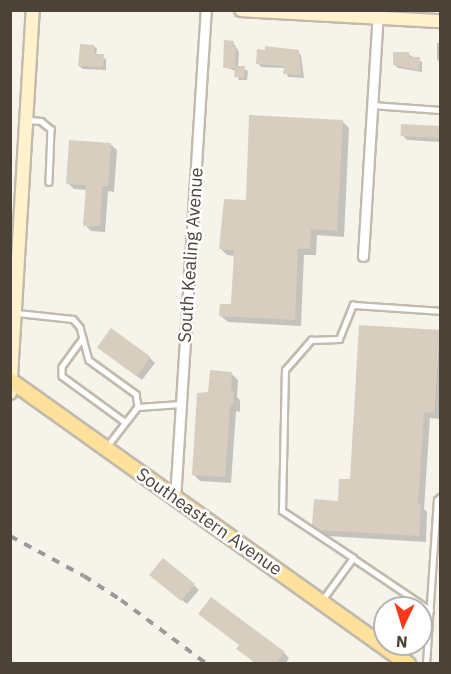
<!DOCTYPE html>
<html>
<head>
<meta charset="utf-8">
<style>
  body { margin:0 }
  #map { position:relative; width:451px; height:674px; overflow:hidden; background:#f6f3eb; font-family:"IBM Plex Sans",sans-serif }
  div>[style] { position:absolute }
  .shadow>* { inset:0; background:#0003 }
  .building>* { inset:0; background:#d8cec0; transform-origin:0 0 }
  .roads { filter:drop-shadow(2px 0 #c2baad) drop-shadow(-2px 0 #c2baad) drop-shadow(0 2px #c2baad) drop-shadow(0 -2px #c2baad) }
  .service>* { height:4.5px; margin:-2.25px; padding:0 2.25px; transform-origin:2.25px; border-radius:2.25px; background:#fff }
  .minor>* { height:9px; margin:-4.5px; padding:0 4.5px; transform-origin:4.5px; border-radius:4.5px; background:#fff }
  .secondary>* { height:12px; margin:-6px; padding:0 6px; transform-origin:6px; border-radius:6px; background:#fff2cc }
  .primary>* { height:14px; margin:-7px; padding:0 7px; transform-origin:7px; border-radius:7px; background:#ffe19b }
  .rail>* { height:4px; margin-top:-2px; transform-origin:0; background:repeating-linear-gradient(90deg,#9a9a9a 0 8px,transparent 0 16px) }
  span { translate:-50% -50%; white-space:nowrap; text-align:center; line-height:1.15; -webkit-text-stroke:5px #fff; paint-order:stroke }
  .street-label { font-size:18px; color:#4b4338 }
  .frame { position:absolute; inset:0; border:12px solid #4b4338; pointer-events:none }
  .north { position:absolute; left:373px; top:596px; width:60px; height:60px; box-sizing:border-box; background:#fff; border:2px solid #b7b4af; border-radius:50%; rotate:184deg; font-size:16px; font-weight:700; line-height:24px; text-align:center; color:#4b4338 }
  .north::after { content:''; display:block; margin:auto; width:21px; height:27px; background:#ff3819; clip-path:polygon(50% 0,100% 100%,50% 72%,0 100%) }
</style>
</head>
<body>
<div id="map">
  <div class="shadow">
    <i style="clip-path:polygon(233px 42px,239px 52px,238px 67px,248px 71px,247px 80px,239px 80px,236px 71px,224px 67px)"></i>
    <i style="clip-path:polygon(437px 43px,440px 43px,440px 63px,437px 59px)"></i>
    <i style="clip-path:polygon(94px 46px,97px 49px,96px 55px,106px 59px,106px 70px,83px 69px,79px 66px)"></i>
    <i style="clip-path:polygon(298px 52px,301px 55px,304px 78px,288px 77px,285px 68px,261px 67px,258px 63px)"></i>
    <i style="clip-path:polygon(408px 54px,422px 62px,422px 72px,398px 68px,394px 64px)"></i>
    <i style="clip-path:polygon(342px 121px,349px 128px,344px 237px,317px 235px,316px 255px,304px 255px,301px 326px,228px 322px,221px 316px,232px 306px,235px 256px,227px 255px,221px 249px,247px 201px)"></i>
    <i style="clip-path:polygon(440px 128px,440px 142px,407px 140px,402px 135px)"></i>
    <i style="clip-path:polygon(110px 144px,117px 150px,114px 192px,108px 191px,105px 232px,91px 231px,85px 225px,87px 190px,74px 189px,68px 183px)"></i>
    <i style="clip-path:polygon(439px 332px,440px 419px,430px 418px,424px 509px,427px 512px,426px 542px,327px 536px,313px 525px,339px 502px)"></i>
    <i style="clip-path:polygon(104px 351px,150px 358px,155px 363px,142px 380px)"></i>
    <i style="clip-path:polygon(231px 373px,238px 380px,237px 397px,240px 400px,240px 412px,236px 411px,231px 483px,200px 481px,193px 474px,210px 394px)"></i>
    <i style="clip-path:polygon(156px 579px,194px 585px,199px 590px,187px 604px)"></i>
    <i style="clip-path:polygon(240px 645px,284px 653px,289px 658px,285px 664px,256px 664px,243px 653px)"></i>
  </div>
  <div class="building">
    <i style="clip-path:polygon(224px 40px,234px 41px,233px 47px,236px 47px,235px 66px,245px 66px,244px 78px,234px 77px,235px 68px,223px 68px)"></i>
    <i style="clip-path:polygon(80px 44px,94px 45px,94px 54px,104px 54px,103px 67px,78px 66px)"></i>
    <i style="clip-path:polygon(265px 46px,299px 50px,301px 75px,283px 74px,284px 66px,256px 64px,257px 49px,265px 50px)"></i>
    <i style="clip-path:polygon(393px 52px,409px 52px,409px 57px,420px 57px,419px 70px,393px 65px)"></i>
    <i style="clip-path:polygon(249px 115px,343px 120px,337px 231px,311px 229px,310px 249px,298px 249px,295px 320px,219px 316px,220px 304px,231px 304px,234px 250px,219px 249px,224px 199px,246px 200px)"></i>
    <i style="left:401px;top:124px;width:40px;height:12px;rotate:3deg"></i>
    <i style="clip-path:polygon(69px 140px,111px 143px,108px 186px,102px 186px,100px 226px,83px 226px,86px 185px,66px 184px)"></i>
    <i style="clip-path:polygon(359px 325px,440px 330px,434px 413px,424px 412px,418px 504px,421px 504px,419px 536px,319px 530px,312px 525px,314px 499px,338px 501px,339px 479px,350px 479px)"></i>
    <i style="left:111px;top:328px;width:49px;height:24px;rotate:36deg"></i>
    <i style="clip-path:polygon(210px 370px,232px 372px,231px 392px,234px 392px,233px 405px,230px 405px,225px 477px,192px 475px,197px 393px,208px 392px)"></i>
    <i style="left:163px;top:558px;width:41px;height:22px;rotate:39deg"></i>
    <i style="clip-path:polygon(211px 597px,285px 652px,276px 663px,256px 663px,236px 649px,239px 645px,198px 614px)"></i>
  </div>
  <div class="roads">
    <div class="service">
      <i style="left:372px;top:105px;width:68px;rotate:4.2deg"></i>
      <i style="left:29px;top:120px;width:12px;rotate:5deg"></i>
      <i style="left:41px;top:121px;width:13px;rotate:39deg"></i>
      <i style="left:51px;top:129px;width:53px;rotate:92.2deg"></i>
      <i style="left:17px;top:313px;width:56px;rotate:6.1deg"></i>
      <i style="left:73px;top:319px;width:11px;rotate:49deg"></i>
      <i style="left:80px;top:327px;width:34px;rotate:75deg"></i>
      <i style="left:89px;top:360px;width:58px;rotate:35.9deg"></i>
      <i style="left:136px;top:394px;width:13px;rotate:81deg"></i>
      <i style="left:138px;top:407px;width:51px;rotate:127.8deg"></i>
      <i style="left:83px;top:338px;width:36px;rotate:126deg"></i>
      <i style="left:62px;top:367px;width:9px;rotate:90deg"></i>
      <i style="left:62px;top:376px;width:78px;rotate:36.1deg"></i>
      <i style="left:138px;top:407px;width:42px;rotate:-4.1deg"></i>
      <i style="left:353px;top:558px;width:93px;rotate:34deg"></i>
      <i style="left:323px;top:599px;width:51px;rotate:-53.8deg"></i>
      <i style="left:353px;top:558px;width:85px;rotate:-146.5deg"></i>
      <i style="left:282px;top:511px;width:141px;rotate:-88.8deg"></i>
      <i style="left:285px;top:370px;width:40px;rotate:-49deg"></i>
      <i style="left:311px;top:340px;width:28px;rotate:-2deg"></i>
      <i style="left:339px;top:339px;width:37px;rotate:-68deg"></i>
      <i style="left:353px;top:305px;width:87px;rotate:3.9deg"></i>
      <i style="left:426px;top:664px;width:164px;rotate:-86.2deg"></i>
      <i style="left:437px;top:500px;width:4px;rotate:-45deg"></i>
    </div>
    <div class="minor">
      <i style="left:363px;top:256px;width:246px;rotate:-86.5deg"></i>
      <i style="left:175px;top:499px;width:490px;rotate:-86.4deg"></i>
    </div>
    <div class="secondary">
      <i style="left:241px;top:10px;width:199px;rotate:3.2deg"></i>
      <i style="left:10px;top:393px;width:384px;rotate:-86.6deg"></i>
    </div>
    <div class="primary">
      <i style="left:10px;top:380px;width:489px;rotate:35.5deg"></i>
    </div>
  </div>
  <div class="rail">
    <i style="left:10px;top:536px;width:84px;rotate:28.4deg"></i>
    <i style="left:84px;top:576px;width:44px;rotate:33deg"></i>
    <i style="left:121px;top:600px;width:107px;rotate:36.7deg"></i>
  </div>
  <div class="street-label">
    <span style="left:191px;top:255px;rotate:-86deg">South Kealing Avenue</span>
    <span style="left:209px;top:522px;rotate:35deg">Southeastern Avenue</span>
  </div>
  <div class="frame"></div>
  <div class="north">N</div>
</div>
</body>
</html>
